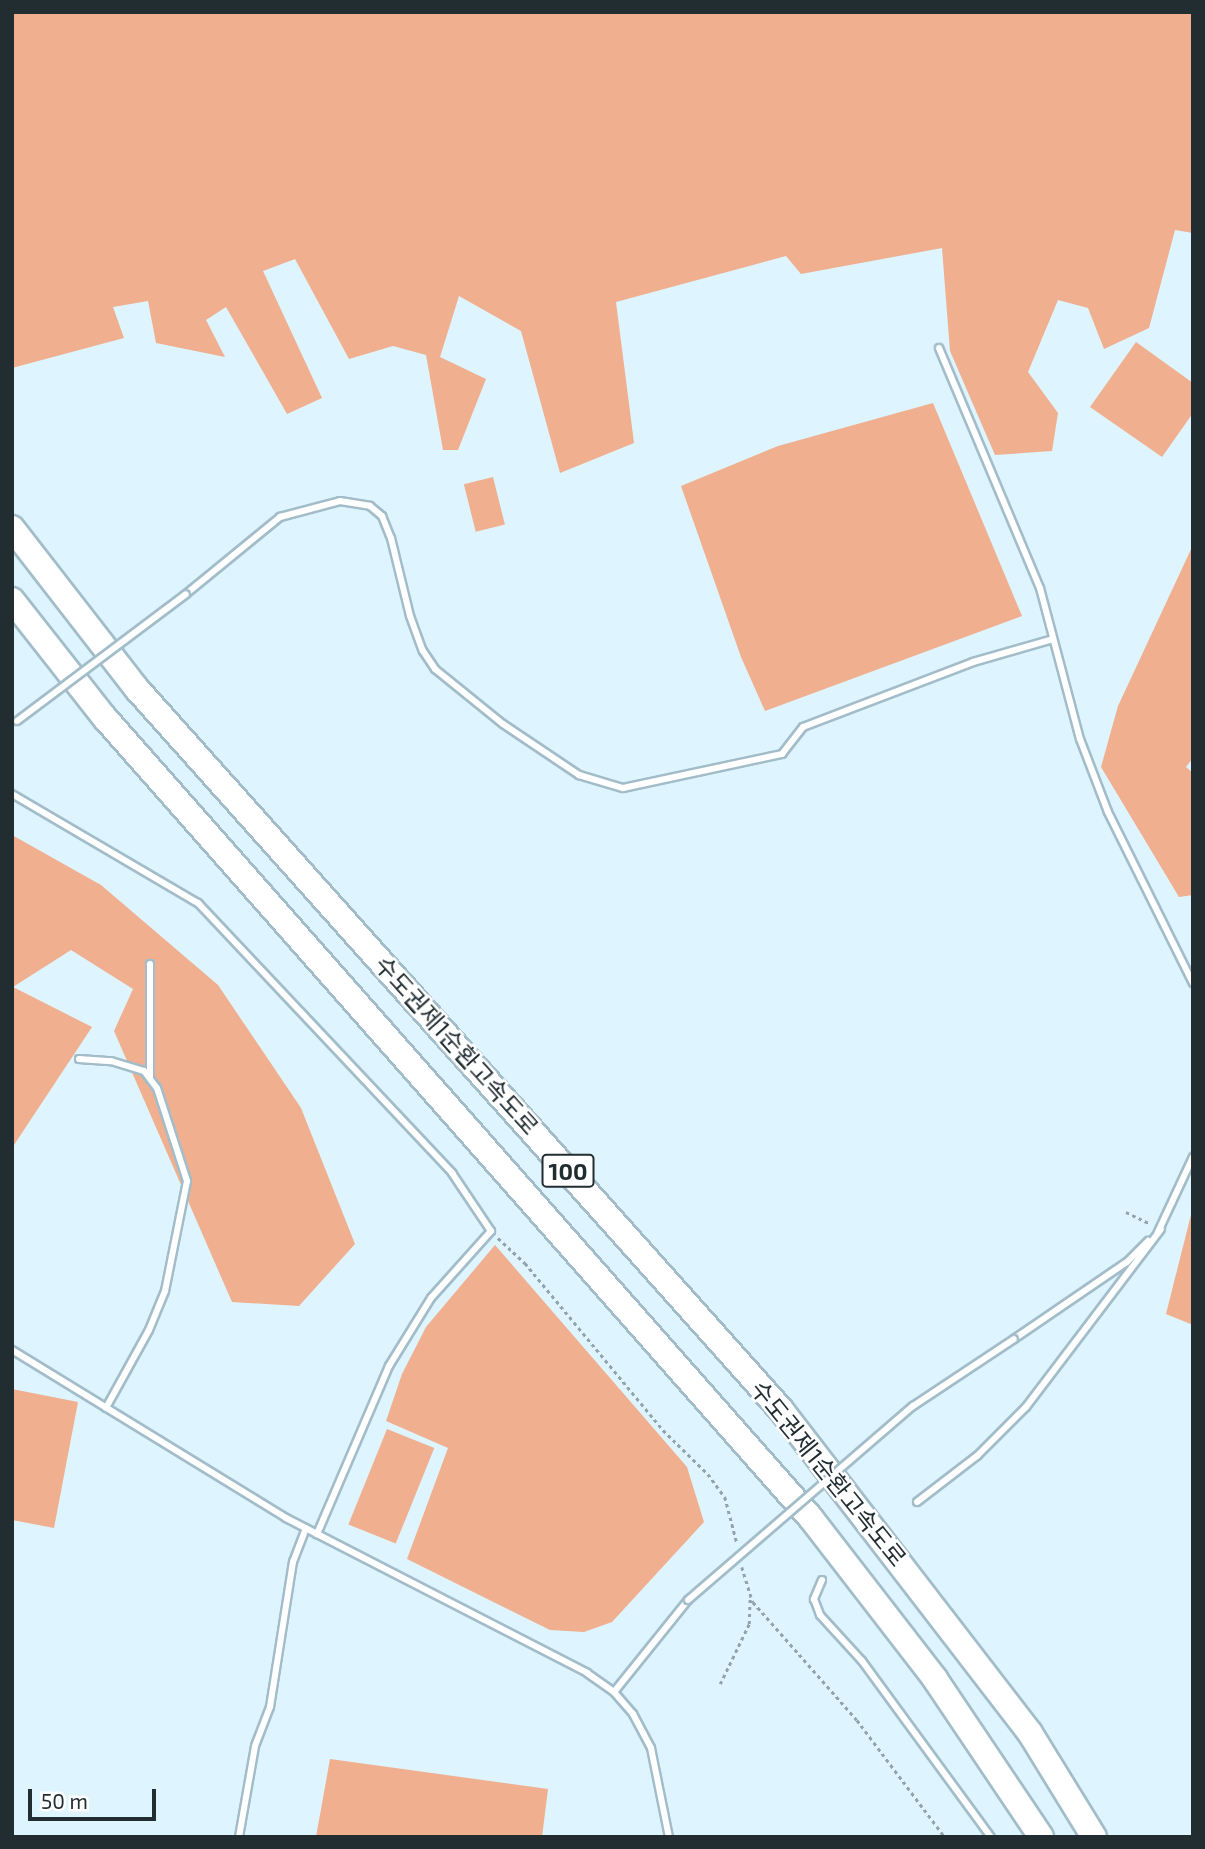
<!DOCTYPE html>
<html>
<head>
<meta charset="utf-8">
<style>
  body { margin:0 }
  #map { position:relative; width:1205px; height:1849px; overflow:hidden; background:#def4fe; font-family:"Exo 2","Noto Sans KR",sans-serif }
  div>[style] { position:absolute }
  .green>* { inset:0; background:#f0af8f; transform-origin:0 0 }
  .path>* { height:2.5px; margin-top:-1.25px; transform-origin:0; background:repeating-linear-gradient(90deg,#91a3ab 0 3.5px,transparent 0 7px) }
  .roads { filter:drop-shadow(2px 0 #a2bdc9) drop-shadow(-2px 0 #a2bdc9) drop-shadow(0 2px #a2bdc9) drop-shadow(0 -2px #a2bdc9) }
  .service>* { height:6px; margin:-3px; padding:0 3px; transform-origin:3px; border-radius:3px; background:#fff }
  .motorway>* { height:24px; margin:-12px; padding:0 12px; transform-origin:12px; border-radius:12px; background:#fff }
  .bridges { filter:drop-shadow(2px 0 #a2bdc9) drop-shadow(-2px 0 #a2bdc9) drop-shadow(0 2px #a2bdc9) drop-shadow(0 -2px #a2bdc9) }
  .service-bridge>* { height:6px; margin:-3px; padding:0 3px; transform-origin:3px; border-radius:3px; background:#fff }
  span { translate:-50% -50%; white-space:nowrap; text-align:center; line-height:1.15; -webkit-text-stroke:5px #fff; paint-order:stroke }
  .shield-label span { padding:2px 5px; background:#fff; border:2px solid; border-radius:5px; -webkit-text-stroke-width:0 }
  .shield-label { font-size:23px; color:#222d32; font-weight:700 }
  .street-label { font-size:24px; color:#222d32 }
  .frame { position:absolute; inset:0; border:14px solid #222d32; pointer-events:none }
  .scale { position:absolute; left:28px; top:1789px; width:128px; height:32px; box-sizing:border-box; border:4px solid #222d32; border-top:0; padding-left:9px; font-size:21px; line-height:24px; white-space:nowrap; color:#222d32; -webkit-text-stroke:5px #fff; paint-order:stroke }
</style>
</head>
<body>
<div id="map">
  <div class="green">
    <i style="clip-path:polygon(12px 12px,1193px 12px,1193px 233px,1175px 230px,1149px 328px,1104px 349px,1088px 308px,1058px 300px,1028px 372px,1058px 413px,1052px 451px,995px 455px,950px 351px,942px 248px,801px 274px,786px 256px,616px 302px,634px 443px,560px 473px,521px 331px,459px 296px,440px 357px,486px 379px,458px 450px,443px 450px,426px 355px,393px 346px,349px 359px,295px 259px,263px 271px,322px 398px,287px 414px,226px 307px,206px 320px,225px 357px,156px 343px,148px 301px,113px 307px,124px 338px,12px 368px)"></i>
    <i style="clip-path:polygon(1136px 342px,1193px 383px,1193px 413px,1162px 457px,1090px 407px)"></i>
    <i style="clip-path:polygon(933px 403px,1022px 616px,765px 711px,741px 657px,681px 486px,778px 446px)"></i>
    <i style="left:493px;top:477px;width:49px;height:30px;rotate:76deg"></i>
    <i style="clip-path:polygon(1193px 545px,1193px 758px,1186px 767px,1193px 773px,1193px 895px,1179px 897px,1101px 767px,1118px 706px)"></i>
    <i style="clip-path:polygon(12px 835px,101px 885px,218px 985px,301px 1108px,355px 1244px,299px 1306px,232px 1302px,114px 1031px,133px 989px,71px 950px,13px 987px,92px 1027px,12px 1148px)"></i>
    <i style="clip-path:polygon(1193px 1207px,1193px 1325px,1166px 1314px)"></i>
    <i style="clip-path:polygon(495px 1245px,687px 1467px,704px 1522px,612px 1622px,584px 1632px,550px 1630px,407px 1559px,448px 1448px,386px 1421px,402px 1374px,426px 1327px)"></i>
    <i style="clip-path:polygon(12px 1389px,78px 1402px,54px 1528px,12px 1520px)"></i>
    <i style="left:387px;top:1429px;width:51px;height:103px;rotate:22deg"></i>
    <i style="clip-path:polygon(330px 1759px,548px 1789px,542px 1837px,316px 1837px)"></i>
  </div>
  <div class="path">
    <i style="left:1126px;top:1212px;width:25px;rotate:26deg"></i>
    <i style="left:498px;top:1238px;width:37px;rotate:43deg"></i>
    <i style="left:525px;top:1263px;width:217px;rotate:50.4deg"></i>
    <i style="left:663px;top:1430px;width:63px;rotate:44.4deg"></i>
    <i style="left:708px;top:1474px;width:29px;rotate:54deg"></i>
    <i style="left:725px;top:1497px;width:48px;rotate:75.4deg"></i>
    <i style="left:742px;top:1567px;width:37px;rotate:73deg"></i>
    <i style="left:753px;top:1602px;width:157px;rotate:48.6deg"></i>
    <i style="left:857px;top:1720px;width:146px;rotate:53.1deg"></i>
    <i style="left:720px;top:1684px;width:67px;rotate:-64.2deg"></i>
    <i style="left:749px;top:1624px;width:27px;rotate:-88deg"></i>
  </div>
  <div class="roads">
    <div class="service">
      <i style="left:939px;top:348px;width:260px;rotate:67.2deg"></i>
      <i style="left:1040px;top:588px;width:156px;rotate:75.2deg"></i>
      <i style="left:1080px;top:739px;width:78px;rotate:69deg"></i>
      <i style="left:1108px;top:812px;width:191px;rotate:63.6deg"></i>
      <i style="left:186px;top:594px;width:122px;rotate:-39.3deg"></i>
      <i style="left:280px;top:517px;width:62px;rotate:-14.9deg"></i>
      <i style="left:340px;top:501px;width:30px;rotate:9deg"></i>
      <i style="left:370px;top:506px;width:16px;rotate:40deg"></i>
      <i style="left:382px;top:516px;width:24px;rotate:68deg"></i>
      <i style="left:391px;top:538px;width:80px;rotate:76.3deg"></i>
      <i style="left:410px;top:616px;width:37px;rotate:70deg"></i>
      <i style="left:423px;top:651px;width:22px;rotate:56deg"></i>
      <i style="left:435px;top:669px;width:87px;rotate:39deg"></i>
      <i style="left:503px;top:724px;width:92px;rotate:33.9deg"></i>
      <i style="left:579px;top:775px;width:46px;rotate:16.5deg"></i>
      <i style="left:623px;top:788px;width:163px;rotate:-12.1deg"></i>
      <i style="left:782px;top:754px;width:34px;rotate:-52deg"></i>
      <i style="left:803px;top:727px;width:182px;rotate:-20.9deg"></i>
      <i style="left:973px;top:662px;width:83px;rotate:-16deg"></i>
      <i style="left:12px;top:794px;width:216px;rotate:30.4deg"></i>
      <i style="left:198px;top:903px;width:371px;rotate:46.7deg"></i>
      <i style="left:452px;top:1173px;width:70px;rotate:56.1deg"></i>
      <i style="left:491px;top:1231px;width:90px;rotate:131.8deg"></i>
      <i style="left:431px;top:1298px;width:80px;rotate:121.7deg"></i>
      <i style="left:389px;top:1366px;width:183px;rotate:113.2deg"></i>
      <i style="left:79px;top:1059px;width:32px;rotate:4deg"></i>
      <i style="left:111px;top:1061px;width:34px;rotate:17deg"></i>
      <i style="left:144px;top:1071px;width:21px;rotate:53deg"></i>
      <i style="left:157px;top:1088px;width:98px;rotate:72.1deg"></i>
      <i style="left:187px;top:1181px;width:112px;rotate:101.3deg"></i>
      <i style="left:165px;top:1291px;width:42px;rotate:112.3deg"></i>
      <i style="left:149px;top:1330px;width:89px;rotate:118.9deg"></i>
      <i style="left:150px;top:1078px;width:114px;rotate:-90deg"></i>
      <i style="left:1158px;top:1232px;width:83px;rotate:-65deg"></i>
      <i style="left:1014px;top:1339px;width:137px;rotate:-34.3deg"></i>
      <i style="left:1127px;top:1262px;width:30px;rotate:-45deg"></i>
      <i style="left:12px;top:1350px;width:321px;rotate:31.5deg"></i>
      <i style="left:286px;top:1518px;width:339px;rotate:27.2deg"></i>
      <i style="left:587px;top:1673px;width:33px;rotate:35deg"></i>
      <i style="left:614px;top:1692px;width:29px;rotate:49deg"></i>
      <i style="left:633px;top:1714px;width:38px;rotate:62deg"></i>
      <i style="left:651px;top:1748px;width:91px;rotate:78.6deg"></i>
      <i style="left:917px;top:1502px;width:76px;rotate:-37.5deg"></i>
      <i style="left:977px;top:1456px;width:69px;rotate:-45deg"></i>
      <i style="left:1026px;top:1407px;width:223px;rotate:-52.8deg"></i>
      <i style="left:822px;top:1580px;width:21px;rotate:113deg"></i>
      <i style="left:814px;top:1599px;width:17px;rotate:69deg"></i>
      <i style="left:820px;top:1615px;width:62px;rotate:47.6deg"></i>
      <i style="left:862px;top:1661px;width:218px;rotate:53.8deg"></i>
      <i style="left:614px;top:1692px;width:118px;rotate:-51.2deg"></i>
      <i style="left:239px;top:1837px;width:92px;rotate:-80deg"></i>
      <i style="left:255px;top:1746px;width:42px;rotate:-69deg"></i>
      <i style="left:270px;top:1707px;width:147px;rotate:-81deg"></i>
      <i style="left:293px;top:1562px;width:36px;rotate:-69deg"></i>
    </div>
    <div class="motorway">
      <i style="left:12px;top:528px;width:204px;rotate:52.2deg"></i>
      <i style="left:137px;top:689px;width:968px;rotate:48.22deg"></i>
      <i style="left:782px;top:1411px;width:406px;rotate:52.4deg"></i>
      <i style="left:1030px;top:1733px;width:122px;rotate:58.4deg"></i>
      <i style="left:12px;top:600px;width:150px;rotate:51.8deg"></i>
      <i style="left:105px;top:718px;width:1066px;rotate:48.58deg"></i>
      <i style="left:810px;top:1517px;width:205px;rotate:52.3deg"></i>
      <i style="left:935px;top:1679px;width:190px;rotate:56.1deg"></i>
    </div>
  </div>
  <div class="bridges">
    <div class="service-bridge">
      <i style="left:17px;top:721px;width:211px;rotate:-36.9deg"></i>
      <i style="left:688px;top:1600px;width:297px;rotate:-40.8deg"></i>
      <i style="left:913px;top:1406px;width:121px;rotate:-33.6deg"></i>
    </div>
  </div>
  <div class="shield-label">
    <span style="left:568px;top:1171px">100</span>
  </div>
  <div class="street-label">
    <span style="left:457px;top:1045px;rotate:48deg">수도권제1순환고속도로</span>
    <span style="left:829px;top:1473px;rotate:51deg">수도권제1순환고속도로</span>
  </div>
  <div class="frame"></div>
  <div class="scale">50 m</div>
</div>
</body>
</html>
